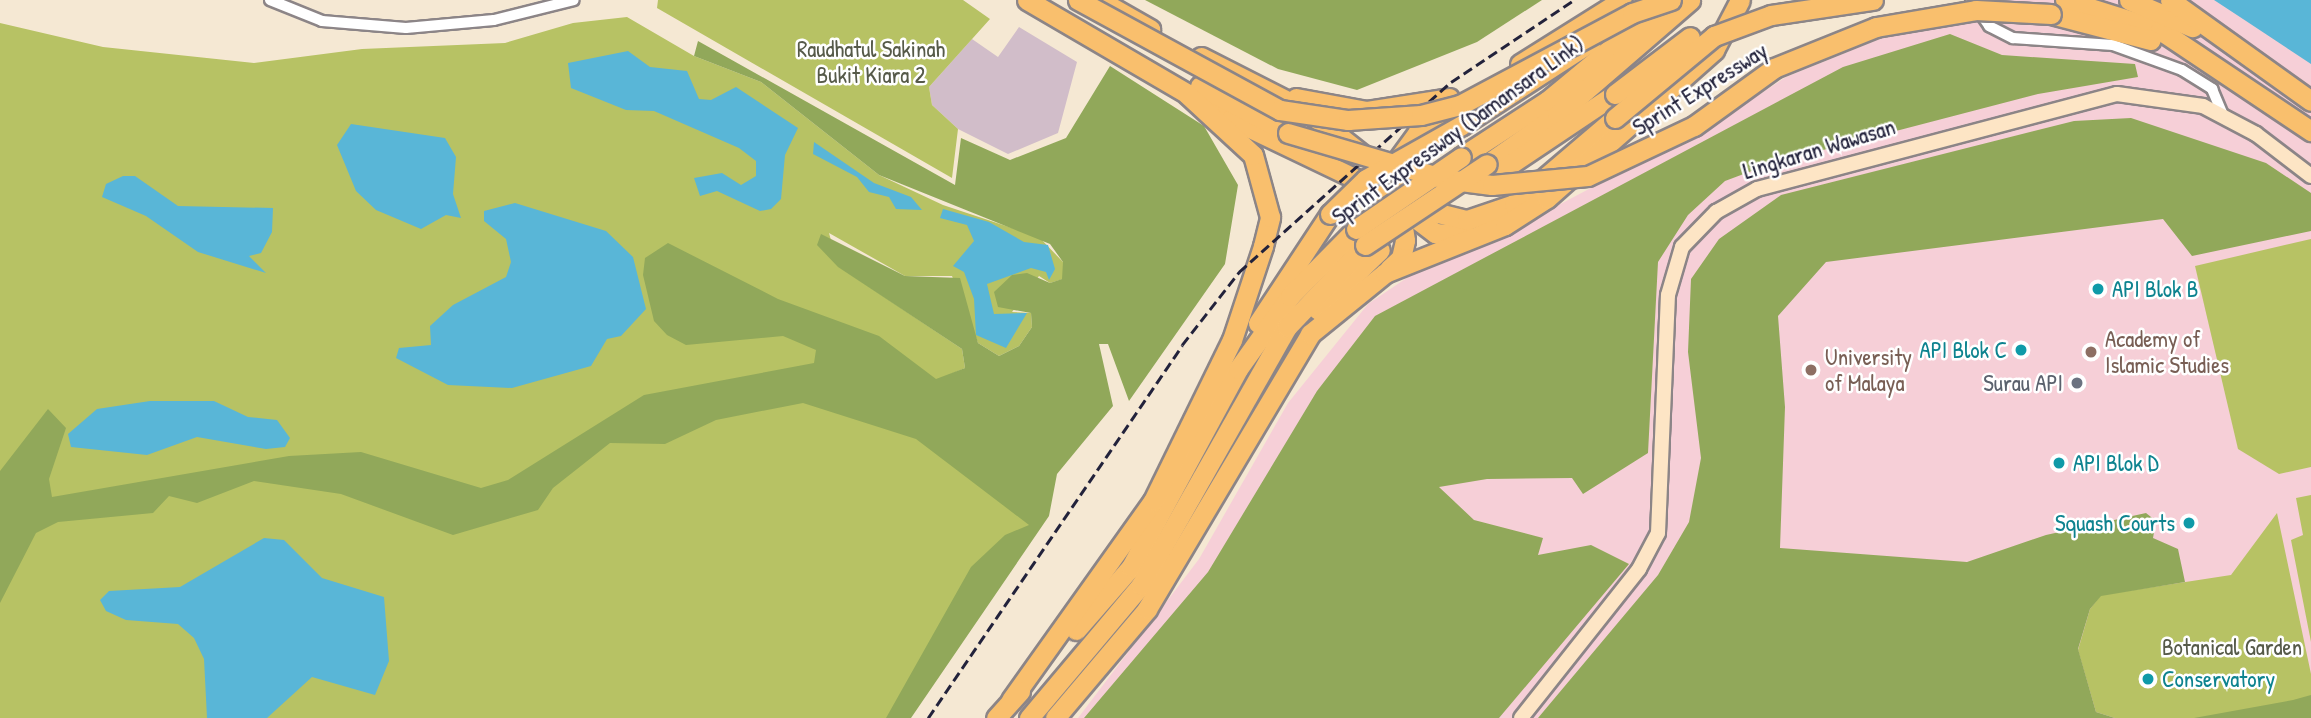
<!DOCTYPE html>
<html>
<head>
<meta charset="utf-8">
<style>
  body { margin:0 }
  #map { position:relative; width:2311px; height:718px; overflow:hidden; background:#f5e8d3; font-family:"Patrick Hand",sans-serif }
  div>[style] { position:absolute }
  .built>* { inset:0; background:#f6cfd7 }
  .industrial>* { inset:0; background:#d1bdc9 }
  .green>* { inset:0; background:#b7c264 }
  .forest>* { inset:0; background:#91a85a }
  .water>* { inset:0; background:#59b6d7 }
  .roads { filter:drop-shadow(2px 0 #8c8587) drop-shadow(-2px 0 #8c8587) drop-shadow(0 2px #8c8587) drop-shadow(0 -2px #8c8587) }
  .street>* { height:10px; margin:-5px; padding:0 5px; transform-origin:5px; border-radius:5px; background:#fff }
  .secondary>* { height:14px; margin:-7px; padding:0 7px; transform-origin:7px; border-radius:7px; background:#fde5c5 }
  .highway>* { height:19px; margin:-9.5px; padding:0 9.5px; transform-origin:9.5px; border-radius:9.5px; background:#f9bf6d }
  .rail>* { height:2.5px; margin-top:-1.25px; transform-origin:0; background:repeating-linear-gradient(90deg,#22223b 0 10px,transparent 0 15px) }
  .bridges { filter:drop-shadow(2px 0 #8c8587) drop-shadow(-2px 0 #8c8587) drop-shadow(0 2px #8c8587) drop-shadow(0 -2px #8c8587) }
  .highway-bridge>* { height:19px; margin:-9.5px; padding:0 9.5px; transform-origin:9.5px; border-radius:9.5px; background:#f9bf6d }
  .dots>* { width:19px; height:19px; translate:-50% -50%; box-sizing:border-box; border:4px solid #fff; border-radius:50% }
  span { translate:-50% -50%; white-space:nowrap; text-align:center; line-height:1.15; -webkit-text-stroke:5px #fff; paint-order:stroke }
  .park-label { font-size:23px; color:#565a49 }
  .street-label { font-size:23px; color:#22223b }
  .culture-label { font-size:23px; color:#0d838f }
  .left { translate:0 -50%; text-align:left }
  .right { translate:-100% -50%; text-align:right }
  .education-label { font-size:23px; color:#785e54 }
  .worship-label { font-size:23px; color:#5b616d }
</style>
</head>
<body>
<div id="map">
  <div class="built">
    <i style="clip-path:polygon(1965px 0,2311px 0,2311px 718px,1078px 718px,1199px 559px,1288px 403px,1368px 304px,1432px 261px,1536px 217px,1725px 117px,1786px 77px,1894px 33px,1965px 21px)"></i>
  </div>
  <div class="industrial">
    <i style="clip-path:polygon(1019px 27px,1077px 62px,1058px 133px,1008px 154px,958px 129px,932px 105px,929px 87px,972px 39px,998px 57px)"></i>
  </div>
  <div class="green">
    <i style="clip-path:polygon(658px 0,963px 0,990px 19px,929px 87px,932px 105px,958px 129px,952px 178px,657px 8px)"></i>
    <i style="clip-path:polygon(627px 17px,694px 56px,761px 82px,879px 175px,943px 205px,1039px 237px,1063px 262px,1063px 279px,1050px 283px,1039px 276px,1012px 312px,1031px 313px,1032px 327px,1019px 346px,999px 356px,978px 343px,952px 276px,905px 276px,829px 233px,838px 266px,962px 349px,965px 368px,937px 380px,1030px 526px,899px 718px,0 718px,0 23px,103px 47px,254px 63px,362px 49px,505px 43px,573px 23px)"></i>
    <i style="clip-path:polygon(2311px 239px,2311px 467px,2279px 474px,2238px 449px,2195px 266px)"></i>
    <i style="clip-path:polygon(2311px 495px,2311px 642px,2291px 540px,2303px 535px,2296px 498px)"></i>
    <i style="clip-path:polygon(2277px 513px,2311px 674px,2311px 718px,2115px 718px,2096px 712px,2078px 650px,2090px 609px,2101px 595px,2231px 575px)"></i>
  </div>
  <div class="forest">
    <i style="clip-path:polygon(1145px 0,1542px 0,1477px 42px,1357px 90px,1278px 69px)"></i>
    <i style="clip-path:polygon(1950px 34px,2002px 55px,2135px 64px,2138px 77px,2038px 94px,1773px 163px,1725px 181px,1688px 215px,1658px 262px,1648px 453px,1583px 494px,1572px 478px,1487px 479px,1439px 487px,1474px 520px,1543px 538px,1538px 555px,1591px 545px,1629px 564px,1499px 718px,1084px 718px,1208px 572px,1317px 391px,1375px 316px,1843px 67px)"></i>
    <i style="clip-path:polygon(698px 41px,955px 185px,961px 138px,1010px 160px,1066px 138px,1110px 66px,1204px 126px,1238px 185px,1225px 264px,1129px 401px,1108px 344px,1099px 344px,1113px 406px,1057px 474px,1049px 516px,911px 718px,886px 718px,971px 567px,1005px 535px,1029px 525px,916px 439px,803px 403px,716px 420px,665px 444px,610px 443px,553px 488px,538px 510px,453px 535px,341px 494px,254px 481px,197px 503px,169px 496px,153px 513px,58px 522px,36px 533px,0 603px,0 471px,48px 409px,66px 428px,49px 479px,52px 497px,289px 456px,361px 452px,481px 488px,508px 480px,644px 395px,814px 363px,816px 350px,783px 336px,686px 345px,667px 335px,654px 321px,643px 275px,645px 258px,668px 243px,778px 299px,879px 336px,936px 379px,965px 368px,962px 349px,838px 267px,817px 245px,821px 234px,905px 276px,960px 278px,978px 343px,999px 356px,1019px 346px,1032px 327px,1031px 313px,998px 307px,994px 292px,1012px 275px,1027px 273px,1050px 283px,1062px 279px,1063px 262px,1050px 244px,879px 175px,761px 82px,694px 56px)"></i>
    <i style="clip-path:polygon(2131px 118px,2266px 163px,2311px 193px,2311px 231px,2192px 256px,2163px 219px,1826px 262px,1778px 316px,1785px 407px,1780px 548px,1967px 562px,2046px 535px,2146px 513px,2156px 521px,2153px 538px,2178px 549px,2185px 582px,2101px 596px,2090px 609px,2078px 649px,2096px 712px,2115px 718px,1538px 718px,1658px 575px,1689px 522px,1701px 458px,1688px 352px,1691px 279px,1719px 239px,1781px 195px,2074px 121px)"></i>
    <i style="clip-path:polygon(2311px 695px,2311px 718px,2194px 718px,2293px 700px)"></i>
  </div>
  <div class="water">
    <i style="clip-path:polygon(2214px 0,2311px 0,2311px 64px,2243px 19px)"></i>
    <i style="clip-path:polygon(628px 51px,650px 67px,687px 71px,699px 99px,711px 100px,736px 87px,798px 128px,785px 155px,781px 199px,771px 209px,760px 211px,717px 191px,700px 196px,694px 178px,722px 173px,741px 185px,756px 176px,756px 161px,739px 148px,654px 111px,626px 110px,571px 88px,568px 63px)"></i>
    <i style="clip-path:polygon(351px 124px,445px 138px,456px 157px,453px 194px,461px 218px,446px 215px,421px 229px,376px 210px,356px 191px,337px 145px)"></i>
    <i style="clip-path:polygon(814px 142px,874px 183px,911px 197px,922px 210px,896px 209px,889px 197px,869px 192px,857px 177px,813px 154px)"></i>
    <i style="clip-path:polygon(123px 176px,135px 176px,178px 206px,273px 208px,272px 232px,261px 253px,249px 256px,266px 273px,198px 252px,146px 216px,102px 197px,106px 184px)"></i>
    <i style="clip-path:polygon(515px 203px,606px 231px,633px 257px,646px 309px,621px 336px,607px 339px,591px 366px,512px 388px,448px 385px,396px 358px,399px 348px,431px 345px,430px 326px,453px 305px,506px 277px,511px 262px,506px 239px,484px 221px,484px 211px)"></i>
    <i style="clip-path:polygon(943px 209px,989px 222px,1024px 242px,1048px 245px,1055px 269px,1049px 280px,1046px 272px,1031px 268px,987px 284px,994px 314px,1027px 313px,1006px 348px,976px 335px,974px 299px,964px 272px,953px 266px,974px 241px,967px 225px,940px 218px)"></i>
    <i style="clip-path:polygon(150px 401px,214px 401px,248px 417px,277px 420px,290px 438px,285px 447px,266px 449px,197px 437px,147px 455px,71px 447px,68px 434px,97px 409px)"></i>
    <i style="clip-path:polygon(264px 538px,284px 540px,322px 578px,384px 597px,389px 661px,375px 695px,312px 677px,267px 718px,207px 718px,204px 659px,194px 638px,178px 624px,126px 620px,106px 611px,100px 600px,109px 591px,180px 587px)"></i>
  </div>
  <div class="roads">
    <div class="street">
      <i style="left:270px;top:0;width:56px;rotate:22deg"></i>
      <i style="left:322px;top:21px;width:84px;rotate:4.8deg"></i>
      <i style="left:406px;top:28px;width:88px;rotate:-5.2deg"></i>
      <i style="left:494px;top:20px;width:82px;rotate:-14deg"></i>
      <i style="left:1971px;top:0;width:32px;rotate:55deg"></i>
      <i style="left:1989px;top:26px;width:27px;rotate:27deg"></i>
      <i style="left:2013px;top:38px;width:100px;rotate:4deg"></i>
      <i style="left:2113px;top:45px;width:73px;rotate:19.9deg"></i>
      <i style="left:2182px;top:70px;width:36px;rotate:32deg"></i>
      <i style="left:2212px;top:89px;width:30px;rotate:67deg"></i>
    </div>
    <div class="secondary">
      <i style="left:1521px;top:718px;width:190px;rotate:-51.6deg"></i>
      <i style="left:1639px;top:569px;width:41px;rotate:-62.2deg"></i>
      <i style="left:1658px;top:533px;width:238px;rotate:-87.6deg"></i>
      <i style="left:1668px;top:295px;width:50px;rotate:-73.7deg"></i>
      <i style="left:1682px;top:247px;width:49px;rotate:-45.8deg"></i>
      <i style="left:1716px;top:212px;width:47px;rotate:-29.3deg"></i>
      <i style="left:1757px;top:189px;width:372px;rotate:-14.8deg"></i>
      <i style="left:2117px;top:94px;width:87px;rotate:7.9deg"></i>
      <i style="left:2203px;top:106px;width:60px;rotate:27.8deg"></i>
      <i style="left:2256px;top:134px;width:69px;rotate:37.4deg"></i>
    </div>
    <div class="highway">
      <i style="left:1027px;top:0;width:236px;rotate:30.3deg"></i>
      <i style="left:1231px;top:119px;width:162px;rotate:25.6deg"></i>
      <i style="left:1377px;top:189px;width:73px;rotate:37.2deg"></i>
      <i style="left:1435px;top:233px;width:32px;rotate:5deg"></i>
      <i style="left:1099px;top:0;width:59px;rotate:29.6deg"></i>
      <i style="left:2065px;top:0;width:100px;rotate:17.5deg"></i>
      <i style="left:2160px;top:30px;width:182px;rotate:33.8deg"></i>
      <i style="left:2129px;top:0;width:69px;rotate:23.2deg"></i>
      <i style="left:2170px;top:0;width:173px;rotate:35.6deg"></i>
      <i style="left:2051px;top:14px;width:103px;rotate:14.6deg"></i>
      <i style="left:1201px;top:57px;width:119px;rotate:27deg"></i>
      <i style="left:1307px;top:111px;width:71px;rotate:38.2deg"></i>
      <i style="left:1520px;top:64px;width:120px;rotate:-32.1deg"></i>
      <i style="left:1200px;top:86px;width:98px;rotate:27.9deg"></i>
      <i style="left:1296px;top:98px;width:72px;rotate:10.4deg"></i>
      <i style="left:1367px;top:111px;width:83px;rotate:-9deg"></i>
      <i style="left:1459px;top:108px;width:48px;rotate:149.7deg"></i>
      <i style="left:1418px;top:132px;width:37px;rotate:126deg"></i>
      <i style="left:1396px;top:162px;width:33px;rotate:72deg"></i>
      <i style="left:1406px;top:193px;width:34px;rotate:34deg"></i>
      <i style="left:1434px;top:212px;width:34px;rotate:14deg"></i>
      <i style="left:1467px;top:220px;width:50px;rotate:-18.8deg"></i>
      <i style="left:1514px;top:204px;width:133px;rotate:-40.4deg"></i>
      <i style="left:1462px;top:125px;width:153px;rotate:-32.8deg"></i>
      <i style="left:1461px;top:157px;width:103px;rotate:-33.1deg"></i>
      <i style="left:1547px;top:101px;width:157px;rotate:-39.6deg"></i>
      <i style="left:1487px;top:164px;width:85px;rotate:-35deg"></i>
      <i style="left:1557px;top:115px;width:176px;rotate:-40.8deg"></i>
      <i style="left:1491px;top:177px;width:149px;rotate:-33.8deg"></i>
      <i style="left:1389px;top:269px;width:16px;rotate:-43deg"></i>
      <i style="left:1401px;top:258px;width:18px;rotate:-77deg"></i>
      <i style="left:1405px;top:240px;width:33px;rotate:-99deg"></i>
      <i style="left:1318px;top:310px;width:86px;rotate:-44.1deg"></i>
      <i style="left:1258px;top:323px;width:131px;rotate:-56.6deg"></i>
      <i style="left:1076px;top:630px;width:84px;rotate:-48.9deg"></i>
      <i style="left:1131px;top:567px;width:225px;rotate:-61.6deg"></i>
      <i style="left:1238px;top:369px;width:90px;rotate:-54.5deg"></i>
      <i style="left:1290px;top:296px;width:94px;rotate:-45.4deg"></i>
      <i style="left:1011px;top:700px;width:244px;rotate:-54.5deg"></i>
      <i style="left:1153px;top:501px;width:179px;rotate:-63.9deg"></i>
      <i style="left:1232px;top:340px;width:99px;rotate:-71.7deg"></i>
      <i style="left:1263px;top:246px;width:30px;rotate:-76deg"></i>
      <i style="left:1270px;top:217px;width:64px;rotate:-105.3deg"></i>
      <i style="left:1253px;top:155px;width:90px;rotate:-137.3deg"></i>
      <i style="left:996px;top:718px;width:36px;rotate:-48deg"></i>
      <i style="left:1029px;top:718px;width:174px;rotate:-49.9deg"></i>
      <i style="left:1141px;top:585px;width:296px;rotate:-60.5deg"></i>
      <i style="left:1287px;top:327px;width:113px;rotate:-46.4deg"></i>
      <i style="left:1055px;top:718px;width:143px;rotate:-49.8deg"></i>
      <i style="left:1147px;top:609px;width:320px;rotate:-59.3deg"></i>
      <i style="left:1310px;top:334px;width:97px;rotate:-39.1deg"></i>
      <i style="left:1385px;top:273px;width:129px;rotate:-21.8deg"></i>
      <i style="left:1505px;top:225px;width:50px;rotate:-32.7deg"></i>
      <i style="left:1547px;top:198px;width:223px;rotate:-41.5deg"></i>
      <i style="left:1714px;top:50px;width:56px;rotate:-62.5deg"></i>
    </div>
  </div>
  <div class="rail">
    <i style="left:928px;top:718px;width:451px;rotate:-55.7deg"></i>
    <i style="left:1182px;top:345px;width:93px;rotate:-52deg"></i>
    <i style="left:1239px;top:272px;width:285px;rotate:-41.9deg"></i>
    <i style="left:1451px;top:82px;width:148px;rotate:-33.7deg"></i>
  </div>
  <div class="bridges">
    <div class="highway-bridge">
      <i style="left:1078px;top:0;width:230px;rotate:28.6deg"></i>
      <i style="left:1280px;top:110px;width:69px;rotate:8.4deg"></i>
      <i style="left:1348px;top:120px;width:73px;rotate:-3.9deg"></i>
      <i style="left:1421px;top:115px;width:40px;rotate:-14.4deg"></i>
      <i style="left:1460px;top:105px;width:195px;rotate:-28.1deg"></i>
      <i style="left:1632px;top:13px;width:41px;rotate:-18.4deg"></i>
      <i style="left:1615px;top:94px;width:94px;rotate:-37.2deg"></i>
      <i style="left:1615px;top:118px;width:129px;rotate:-39.6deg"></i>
      <i style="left:1714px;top:36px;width:61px;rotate:-20.2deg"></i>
      <i style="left:1771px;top:15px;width:103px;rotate:-8.4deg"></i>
      <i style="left:1288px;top:133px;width:164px;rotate:16.3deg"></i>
      <i style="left:1445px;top:179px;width:47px;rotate:7.3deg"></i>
      <i style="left:1492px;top:185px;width:96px;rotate:-5.4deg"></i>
      <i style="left:1588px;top:176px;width:117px;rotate:-25.3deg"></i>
      <i style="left:1694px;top:126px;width:99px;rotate:-35.9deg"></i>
      <i style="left:1774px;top:68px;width:110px;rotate:-21.9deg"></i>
      <i style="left:1876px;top:27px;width:101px;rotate:-9.6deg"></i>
      <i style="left:1976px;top:10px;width:75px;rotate:3.1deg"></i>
      <i style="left:1330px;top:214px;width:50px;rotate:-44.2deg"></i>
      <i style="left:1366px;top:179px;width:110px;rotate:-29.4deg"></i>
      <i style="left:1356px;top:229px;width:127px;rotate:-34.4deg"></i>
      <i style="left:1365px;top:245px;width:146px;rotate:-33.6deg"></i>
    </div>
  </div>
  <div class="dots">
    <i style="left:2098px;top:289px;background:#0f9aa8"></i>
    <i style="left:2021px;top:350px;background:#0f9aa8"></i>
    <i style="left:2091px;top:352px;background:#8d6e63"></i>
    <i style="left:1811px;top:370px;background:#8d6e63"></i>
    <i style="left:2077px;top:383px;background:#6b7280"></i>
    <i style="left:2059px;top:463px;background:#0f9aa8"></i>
    <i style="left:2189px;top:523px;background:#0f9aa8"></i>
    <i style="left:2148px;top:679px;background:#0f9aa8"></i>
  </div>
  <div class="park-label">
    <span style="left:871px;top:62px">Raudhatul Sakinah<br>Bukit Kiara 2</span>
    <span style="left:2232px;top:647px">Botanical Garden</span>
  </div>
  <div class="street-label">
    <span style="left:1700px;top:89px;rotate:-32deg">Sprint Expressway</span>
    <span style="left:1458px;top:130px;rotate:-36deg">Sprint Expressway (Damansara Link)</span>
    <span style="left:1819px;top:149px;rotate:-17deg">Lingkaran Wawasan</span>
  </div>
  <div class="culture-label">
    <span class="left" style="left:2112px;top:289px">API Blok B</span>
    <span class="right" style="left:2007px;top:350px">API Blok C</span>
    <span class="left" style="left:2073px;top:463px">API Blok D</span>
    <span class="right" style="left:2175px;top:523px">Squash Courts</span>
    <span class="left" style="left:2162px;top:679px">Conservatory</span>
  </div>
  <div class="education-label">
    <span class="left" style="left:2105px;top:352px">Academy of<br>Islamic Studies</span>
    <span class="left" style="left:1825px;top:370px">University<br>of Malaya</span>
  </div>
  <div class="worship-label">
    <span class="right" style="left:2063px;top:383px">Surau API</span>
  </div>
</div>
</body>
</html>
